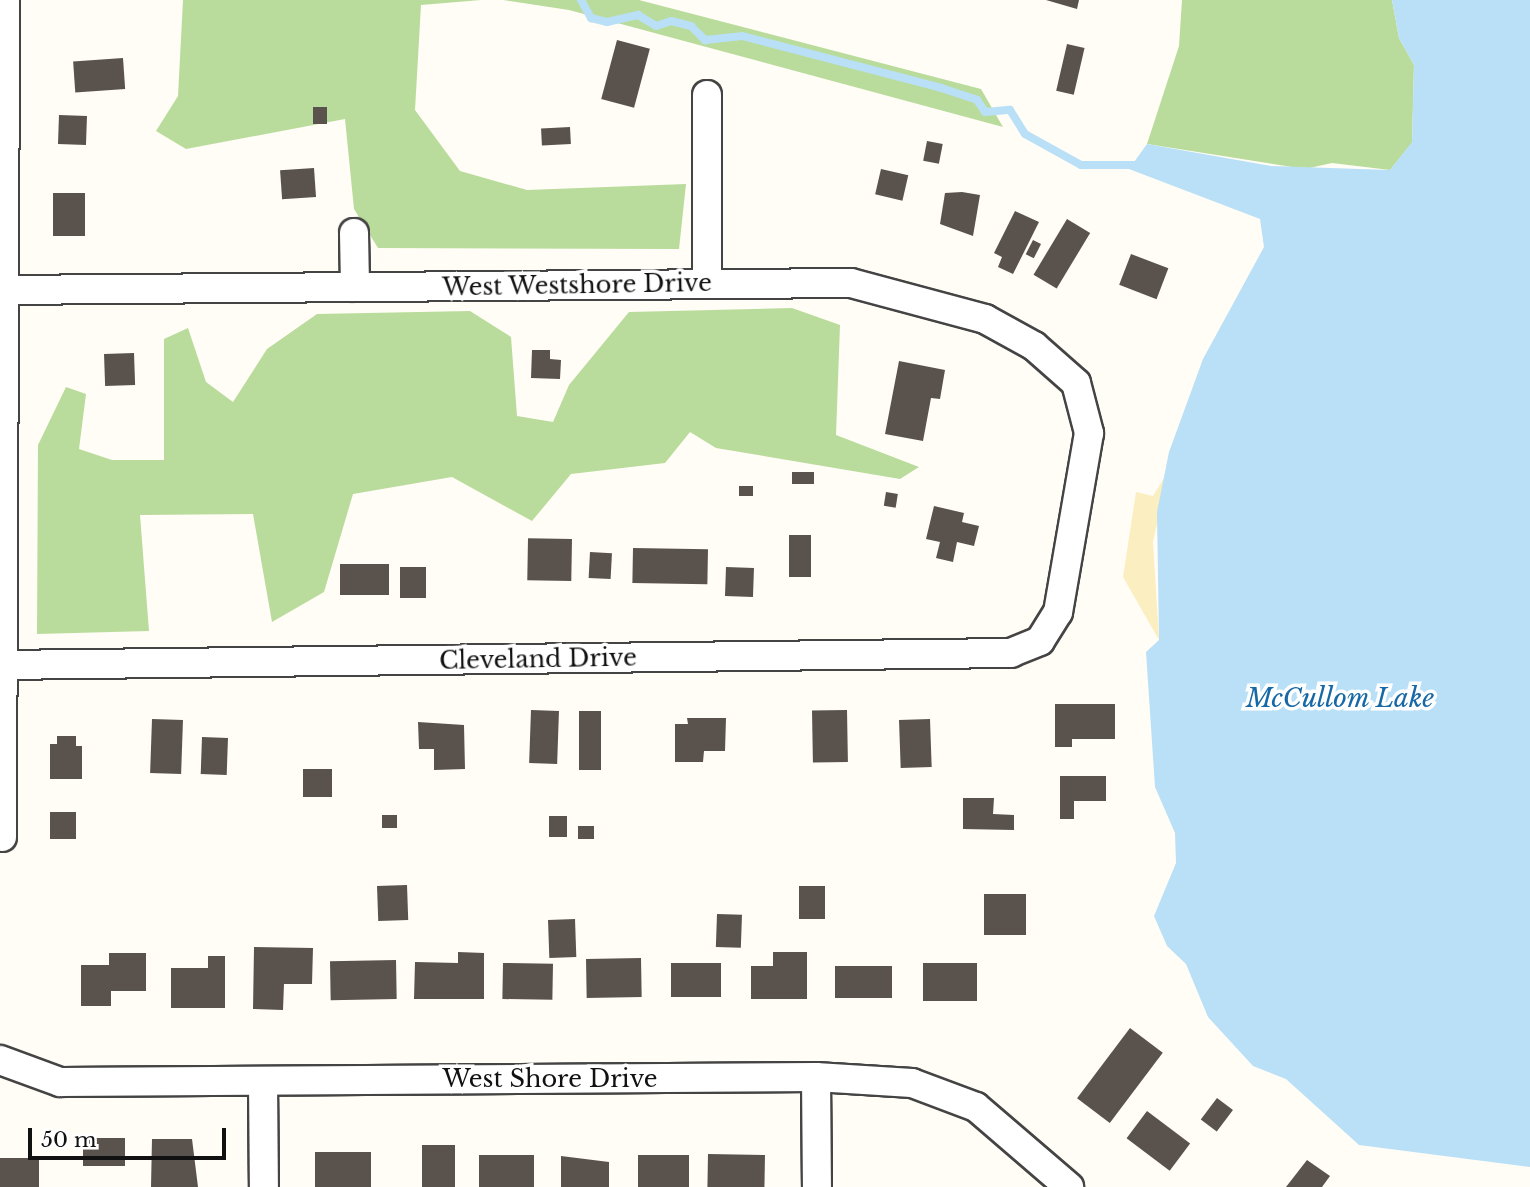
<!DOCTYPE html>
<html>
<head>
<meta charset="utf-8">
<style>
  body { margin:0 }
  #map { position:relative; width:1530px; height:1187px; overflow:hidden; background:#fffdf5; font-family:"Libre Baskerville",serif }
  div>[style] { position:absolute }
  .forest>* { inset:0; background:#b9dc9c }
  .sand>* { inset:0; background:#fbeec1 }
  .water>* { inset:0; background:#b9e0f7 }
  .stream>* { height:8px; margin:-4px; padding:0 4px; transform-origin:4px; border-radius:4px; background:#b9e0f7 }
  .building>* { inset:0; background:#5a524d; transform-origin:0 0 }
  .roads { filter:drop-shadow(2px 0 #444) drop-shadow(-2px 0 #444) drop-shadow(0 2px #444) drop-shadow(0 -2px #444) }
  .minor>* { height:28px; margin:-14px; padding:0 14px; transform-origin:14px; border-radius:14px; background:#fff }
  span { translate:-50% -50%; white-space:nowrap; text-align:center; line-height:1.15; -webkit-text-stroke:7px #fff; paint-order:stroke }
  .street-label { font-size:24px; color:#111 }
  .water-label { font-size:26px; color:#1768a6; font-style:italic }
  .scale { position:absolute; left:28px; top:1128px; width:198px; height:32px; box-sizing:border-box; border:4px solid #111; border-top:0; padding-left:9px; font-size:21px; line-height:24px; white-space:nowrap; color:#111; -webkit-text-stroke:5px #fff; paint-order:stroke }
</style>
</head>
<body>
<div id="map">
  <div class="forest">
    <i style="clip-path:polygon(183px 0,481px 0,421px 5px,415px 110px,460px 171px,527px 190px,686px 184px,679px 249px,378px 248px,354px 209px,345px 119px,186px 149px,156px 131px,178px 96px)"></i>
    <i style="clip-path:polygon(503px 0,639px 0,981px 89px,1003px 127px,569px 10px)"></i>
    <i style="clip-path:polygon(1182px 0,1392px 0,1399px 38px,1414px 65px,1412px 143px,1390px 170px,1332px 163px,1305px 169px,1147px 144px,1179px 46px)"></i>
    <i style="clip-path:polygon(792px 308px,840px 325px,836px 435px,919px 467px,900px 479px,716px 448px,690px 432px,665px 463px,571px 474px,532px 521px,452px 477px,353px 494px,324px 592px,272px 622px,253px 514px,140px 515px,149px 631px,37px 634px,38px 445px,66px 387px,86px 394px,79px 449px,112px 460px,164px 460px,164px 339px,188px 328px,206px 382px,233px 402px,267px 349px,317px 314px,470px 311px,511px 337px,517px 416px,553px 422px,569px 385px,629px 312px)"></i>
  </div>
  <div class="sand">
    <i style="clip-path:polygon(1169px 470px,1153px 542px,1159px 640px,1123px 577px,1136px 492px,1153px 496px)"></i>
  </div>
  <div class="water">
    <i style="clip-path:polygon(1392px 0,1530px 0,1530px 1167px,1359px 1145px,1286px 1079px,1253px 1066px,1208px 1017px,1186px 964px,1167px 946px,1154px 916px,1176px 863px,1175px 833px,1155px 787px,1146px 652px,1159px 640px,1157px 512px,1169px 452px,1203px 359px,1264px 247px,1260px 219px,1129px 169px,1147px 144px,1271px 166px,1390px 170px,1412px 142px,1414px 65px,1399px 38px)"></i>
  </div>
  <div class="stream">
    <i style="left:581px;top:0;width:21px;rotate:61deg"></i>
    <i style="left:591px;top:18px;width:16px;rotate:14deg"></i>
    <i style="left:607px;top:22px;width:32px;rotate:-13deg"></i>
    <i style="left:638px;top:15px;width:21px;rotate:31deg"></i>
    <i style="left:656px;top:26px;width:16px;rotate:-18deg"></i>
    <i style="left:671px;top:21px;width:21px;rotate:14deg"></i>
    <i style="left:691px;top:26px;width:20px;rotate:45deg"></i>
    <i style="left:705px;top:40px;width:37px;rotate:-6deg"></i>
    <i style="left:742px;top:36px;width:206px;rotate:14.6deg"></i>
    <i style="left:941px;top:88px;width:38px;rotate:18deg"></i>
    <i style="left:977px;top:100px;width:14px;rotate:56deg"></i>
    <i style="left:985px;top:112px;width:25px;rotate:-5deg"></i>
    <i style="left:1010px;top:110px;width:28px;rotate:58deg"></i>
    <i style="left:1025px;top:134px;width:64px;rotate:29deg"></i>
    <i style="left:1081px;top:165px;width:59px"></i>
  </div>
  <div class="building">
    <i style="clip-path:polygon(1046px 0,1079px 0,1077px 9px)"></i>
    <i style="left:617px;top:40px;width:34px;height:61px;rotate:15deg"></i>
    <i style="left:1067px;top:44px;width:18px;height:48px;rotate:13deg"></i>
    <i style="left:123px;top:58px;width:31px;height:50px;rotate:86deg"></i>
    <i style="left:313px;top:107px;width:14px;height:17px"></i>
    <i style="left:59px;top:115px;width:28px;height:29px;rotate:2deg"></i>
    <i style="left:570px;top:127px;width:17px;height:29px;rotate:87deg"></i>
    <i style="left:927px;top:141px;width:16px;height:20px;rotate:11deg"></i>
    <i style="left:314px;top:168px;width:29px;height:34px;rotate:86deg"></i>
    <i style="left:881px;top:169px;width:28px;height:26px;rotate:13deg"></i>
    <i style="clip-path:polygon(962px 192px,980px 195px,973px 236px,940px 224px,945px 193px)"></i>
    <i style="left:53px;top:193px;width:32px;height:43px"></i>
    <i style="clip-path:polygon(1015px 211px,1039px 222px,1013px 274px,998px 267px,1002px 257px,994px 253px)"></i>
    <i style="left:1067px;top:219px;width:27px;height:65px;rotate:31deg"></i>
    <i style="left:1033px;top:240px;width:9px;height:16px;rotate:27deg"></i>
    <i style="left:1131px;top:254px;width:40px;height:33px;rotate:21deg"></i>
    <i style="clip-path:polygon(532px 350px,550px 350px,550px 359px,561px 360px,560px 379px,531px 378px)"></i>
    <i style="left:134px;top:353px;width:32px;height:30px;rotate:88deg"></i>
    <i style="clip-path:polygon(899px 361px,945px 370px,940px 399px,931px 398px,923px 441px,885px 434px)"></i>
    <i style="left:792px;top:472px;width:22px;height:12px"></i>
    <i style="left:739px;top:486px;width:14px;height:10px"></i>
    <i style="left:886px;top:492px;width:12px;height:14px;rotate:9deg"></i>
    <i style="clip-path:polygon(934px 506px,964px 513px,962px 522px,979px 526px,974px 546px,957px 542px,953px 562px,936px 558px,940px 542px,926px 539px)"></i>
    <i style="left:811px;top:535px;width:42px;height:22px;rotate:90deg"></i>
    <i style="left:572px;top:539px;width:42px;height:44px;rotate:91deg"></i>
    <i style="left:633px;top:548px;width:75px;height:35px;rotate:1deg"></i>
    <i style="left:590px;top:552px;width:22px;height:26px;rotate:3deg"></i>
    <i style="left:340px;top:564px;width:49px;height:31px"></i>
    <i style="left:400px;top:567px;width:26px;height:31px"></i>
    <i style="left:726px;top:567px;width:28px;height:29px;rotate:2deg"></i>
    <i style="clip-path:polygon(1055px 704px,1115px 704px,1115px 739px,1072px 739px,1072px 747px,1055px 747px)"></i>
    <i style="left:531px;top:710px;width:28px;height:53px;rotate:2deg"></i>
    <i style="left:847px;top:710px;width:52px;height:35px;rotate:89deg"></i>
    <i style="left:579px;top:711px;width:22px;height:59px"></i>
    <i style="clip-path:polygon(687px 718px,726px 718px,725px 751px,704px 751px,703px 762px,675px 762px,675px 724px,688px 724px)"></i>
    <i style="left:152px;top:719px;width:31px;height:54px;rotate:2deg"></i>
    <i style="left:930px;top:719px;width:48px;height:31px;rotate:88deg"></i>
    <i style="clip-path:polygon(418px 722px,464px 725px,465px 769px,434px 770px,434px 749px,419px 749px)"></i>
    <i style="clip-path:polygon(57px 736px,76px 736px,76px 746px,82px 746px,82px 779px,50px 779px,50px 744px,57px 744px)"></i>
    <i style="left:202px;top:737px;width:26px;height:37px;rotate:2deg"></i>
    <i style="left:303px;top:769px;width:29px;height:28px"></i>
    <i style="clip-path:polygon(1060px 776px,1106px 776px,1106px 801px,1074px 801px,1074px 819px,1060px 819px)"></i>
    <i style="clip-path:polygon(963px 798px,994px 798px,993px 814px,1014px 815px,1014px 830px,963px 829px)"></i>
    <i style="left:50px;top:812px;width:26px;height:27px"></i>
    <i style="left:382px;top:815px;width:15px;height:13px"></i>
    <i style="left:549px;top:816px;width:18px;height:21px"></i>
    <i style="left:578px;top:826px;width:16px;height:13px"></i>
    <i style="left:407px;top:885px;width:35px;height:30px;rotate:88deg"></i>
    <i style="left:799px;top:886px;width:26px;height:33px"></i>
    <i style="left:984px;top:894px;width:42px;height:41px"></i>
    <i style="left:717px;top:914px;width:25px;height:33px;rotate:2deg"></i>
    <i style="left:575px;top:919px;width:38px;height:27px;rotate:88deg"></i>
    <i style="clip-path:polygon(254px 947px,313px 948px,312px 984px,284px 984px,283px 1010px,253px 1009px)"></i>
    <i style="clip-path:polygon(458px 952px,484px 953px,484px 999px,414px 999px,415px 962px,458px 963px)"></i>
    <i style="clip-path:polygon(773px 952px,807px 952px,807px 999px,751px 999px,751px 966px,773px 966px)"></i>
    <i style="clip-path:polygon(109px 953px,146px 953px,146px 991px,111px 991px,111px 1006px,81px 1006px,81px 965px,109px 965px)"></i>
    <i style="clip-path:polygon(208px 956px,225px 956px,225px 1008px,171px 1008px,171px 968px,208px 968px)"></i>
    <i style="left:641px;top:958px;width:39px;height:55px;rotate:89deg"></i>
    <i style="left:396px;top:960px;width:39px;height:66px;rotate:89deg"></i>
    <i style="left:503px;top:963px;width:50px;height:36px;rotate:1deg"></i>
    <i style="left:671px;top:963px;width:50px;height:34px"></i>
    <i style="left:923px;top:963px;width:54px;height:38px"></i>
    <i style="left:835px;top:966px;width:57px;height:32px"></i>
    <i style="left:1130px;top:1028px;width:41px;height:88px;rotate:37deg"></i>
    <i style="left:1217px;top:1098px;width:20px;height:27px;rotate:37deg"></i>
    <i style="left:1147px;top:1111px;width:54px;height:34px;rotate:37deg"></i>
    <i style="left:83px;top:1138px;width:42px;height:28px"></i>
    <i style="clip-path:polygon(152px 1139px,192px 1139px,198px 1187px,151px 1187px)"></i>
    <i style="left:422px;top:1145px;width:33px;height:42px"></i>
    <i style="left:315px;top:1152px;width:56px;height:35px"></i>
    <i style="left:708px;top:1154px;width:57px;height:33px;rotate:1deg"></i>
    <i style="left:479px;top:1155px;width:55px;height:32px"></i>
    <i style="left:638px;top:1155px;width:51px;height:32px"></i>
    <i style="clip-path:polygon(561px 1156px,609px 1162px,609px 1187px,561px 1187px)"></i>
    <i style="left:0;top:1158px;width:39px;height:29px"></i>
    <i style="clip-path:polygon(1307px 1160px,1330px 1176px,1322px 1187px,1286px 1187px)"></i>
  </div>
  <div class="roads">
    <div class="minor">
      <i style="left:707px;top:95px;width:189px;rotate:90deg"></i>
      <i style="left:354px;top:233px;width:54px;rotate:88.9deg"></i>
      <i style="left:0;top:290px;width:851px;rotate:-0.47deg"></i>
      <i style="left:851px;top:283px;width:139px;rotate:15deg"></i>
      <i style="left:985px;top:319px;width:56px;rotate:28.9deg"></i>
      <i style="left:1034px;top:346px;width:56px;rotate:41.4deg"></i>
      <i style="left:1076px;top:383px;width:52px;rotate:75.4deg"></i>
      <i style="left:1089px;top:433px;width:182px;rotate:99.8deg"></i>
      <i style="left:1058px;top:612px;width:34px;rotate:122deg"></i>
      <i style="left:1040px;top:641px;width:31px;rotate:158deg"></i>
      <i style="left:1011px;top:653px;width:1011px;rotate:179.32deg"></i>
      <i style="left:2px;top:837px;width:837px;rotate:-89.79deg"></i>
      <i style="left:0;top:1060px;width:64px;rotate:20.1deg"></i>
      <i style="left:60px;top:1082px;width:756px;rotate:-0.38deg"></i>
      <i style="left:816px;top:1077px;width:96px;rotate:3.6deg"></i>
      <i style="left:912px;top:1083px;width:68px;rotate:20.6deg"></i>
      <i style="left:976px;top:1107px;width:123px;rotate:40.7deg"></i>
      <i style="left:816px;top:1077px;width:110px;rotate:89.5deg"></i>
      <i style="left:263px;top:1082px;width:105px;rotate:89.5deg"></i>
    </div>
  </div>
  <div class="street-label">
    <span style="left:577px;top:285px;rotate:-1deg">West Westshore Drive</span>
    <span style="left:538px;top:659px;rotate:-1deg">Cleveland Drive</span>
    <span style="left:550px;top:1079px">West Shore Drive</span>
  </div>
  <div class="water-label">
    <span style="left:1340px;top:699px">McCullom Lake</span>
  </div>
  <div class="scale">50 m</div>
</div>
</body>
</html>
